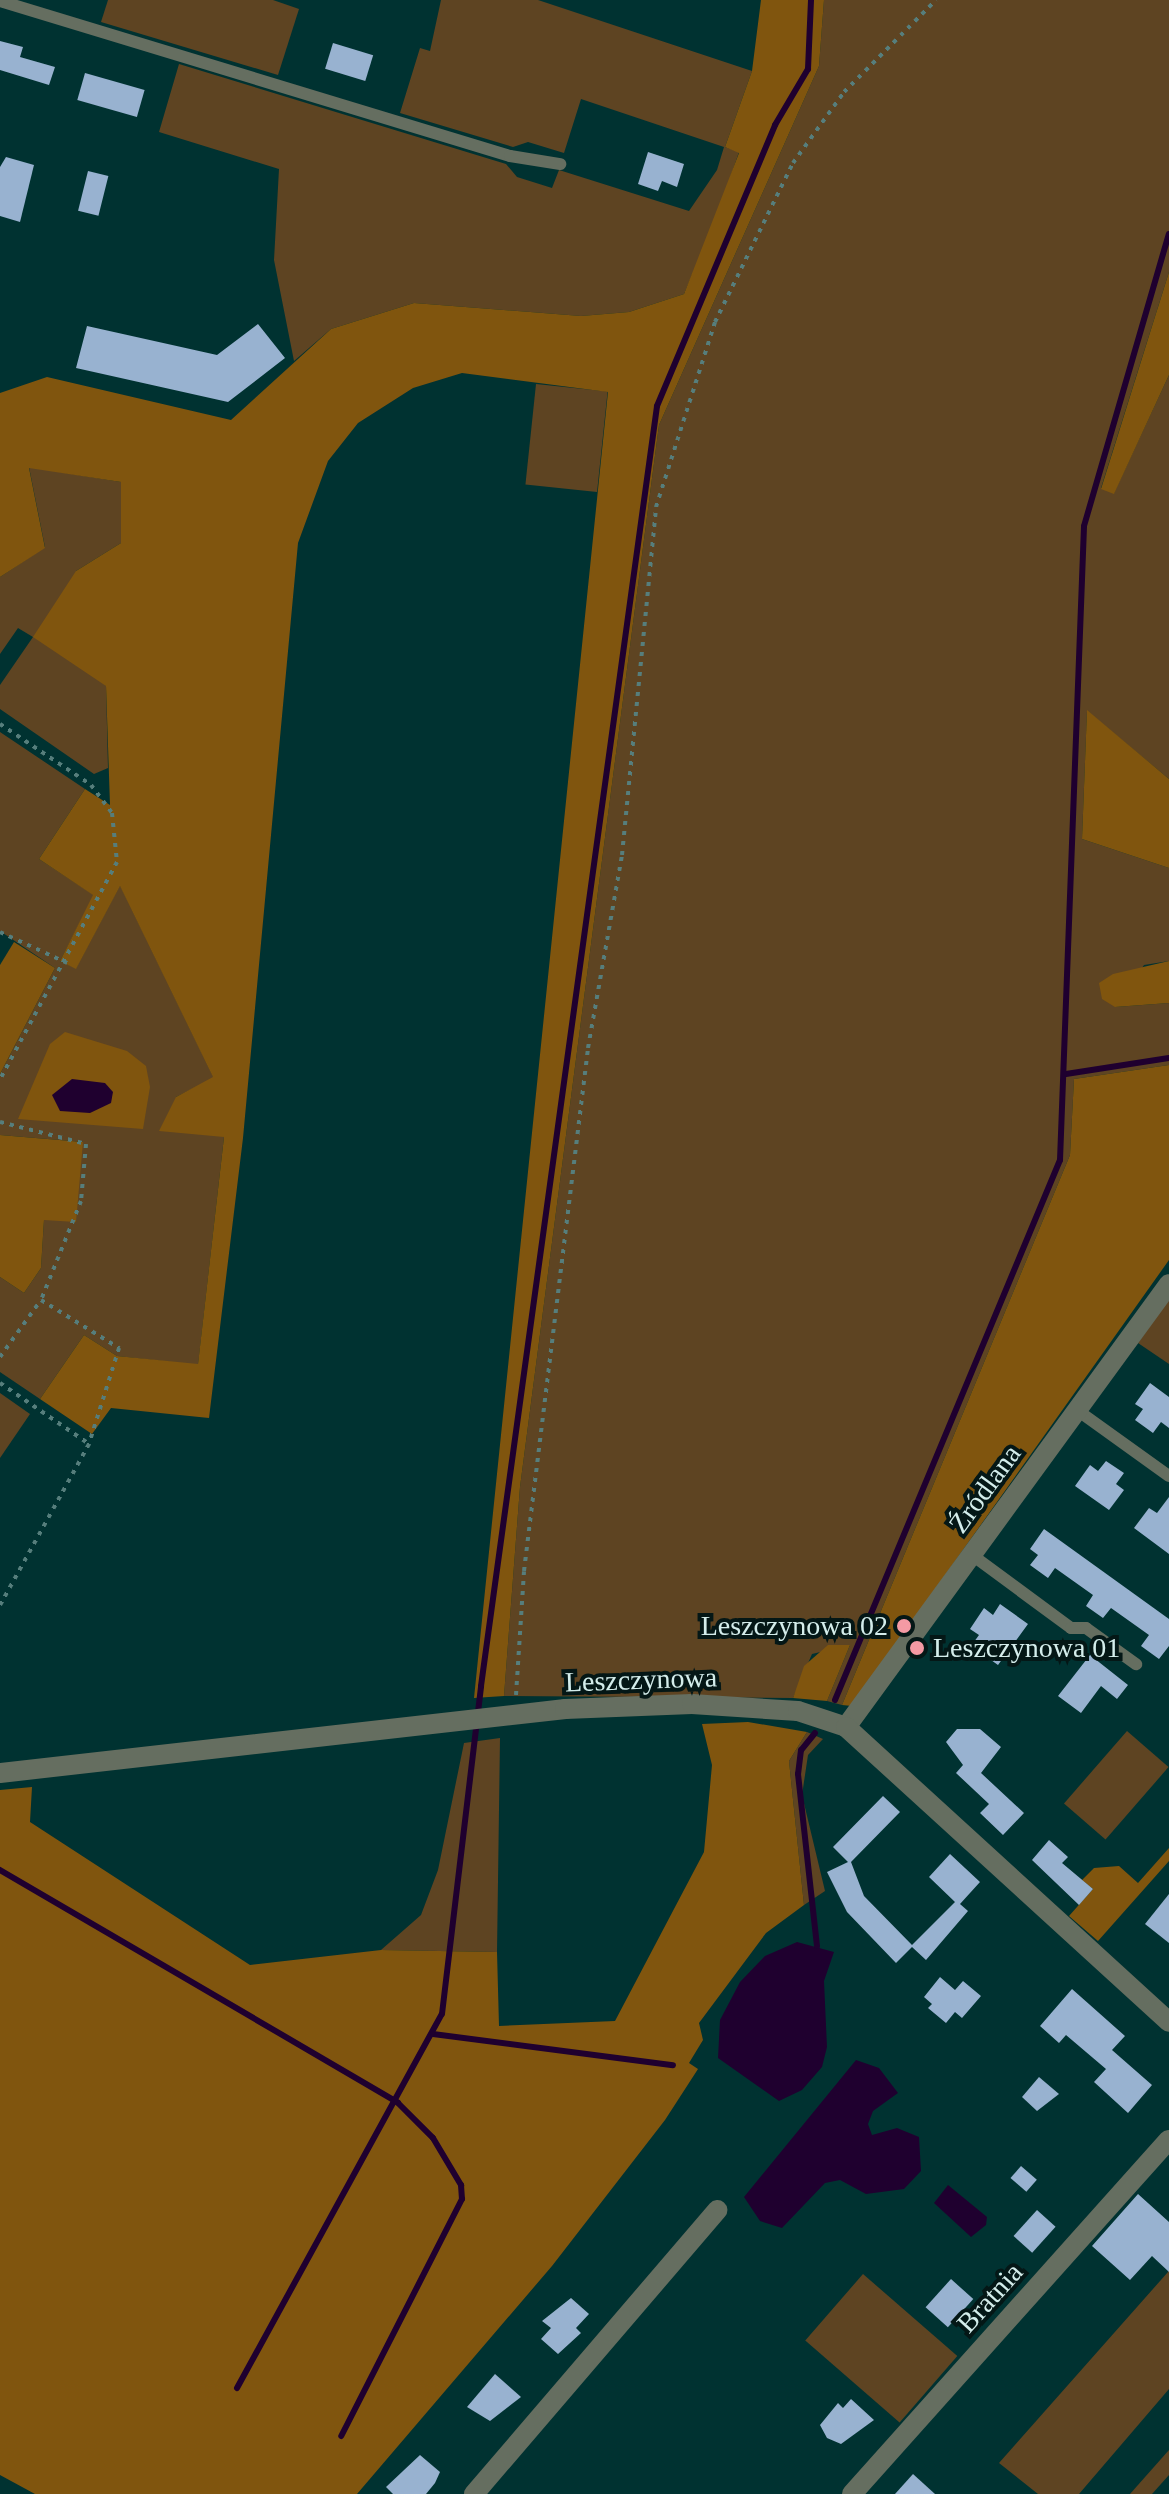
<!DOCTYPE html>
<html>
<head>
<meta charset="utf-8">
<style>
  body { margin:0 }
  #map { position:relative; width:1169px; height:2494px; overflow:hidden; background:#003231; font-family:Georgia,serif }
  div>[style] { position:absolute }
  .green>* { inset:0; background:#5e4422; transform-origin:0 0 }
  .forest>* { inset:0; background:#80550e }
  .water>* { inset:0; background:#1f002f }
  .stream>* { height:6px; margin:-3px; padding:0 3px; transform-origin:3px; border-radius:3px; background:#1f002f }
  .building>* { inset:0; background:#98b2d0; transform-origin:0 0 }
  .path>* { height:4px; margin-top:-2px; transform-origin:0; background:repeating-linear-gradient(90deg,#567e7c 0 4px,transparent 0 10px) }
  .service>* { height:12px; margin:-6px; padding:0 6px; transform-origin:6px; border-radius:6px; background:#656e60 }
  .minor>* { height:20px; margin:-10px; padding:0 10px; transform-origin:10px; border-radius:10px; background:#656e60 }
  .dots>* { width:22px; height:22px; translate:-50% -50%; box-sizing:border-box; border:4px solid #041716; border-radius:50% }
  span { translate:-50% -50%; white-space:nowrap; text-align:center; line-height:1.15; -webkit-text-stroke:8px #041716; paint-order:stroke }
  .street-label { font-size:28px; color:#d4edeb }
  .poi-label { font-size:28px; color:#d4edeb }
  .right { translate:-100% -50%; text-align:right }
  .left { translate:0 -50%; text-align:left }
</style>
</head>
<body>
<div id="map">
  <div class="green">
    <i style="clip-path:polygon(108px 0,273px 0,299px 9px,278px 75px,101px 22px)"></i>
    <i style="clip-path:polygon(441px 0,538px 0,752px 71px,725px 147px,739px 152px,716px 218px,684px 294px,629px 312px,581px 316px,414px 303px,331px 329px,294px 361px,274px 260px,279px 169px,159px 132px,179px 64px,506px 164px,517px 177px,552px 188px,559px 170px,689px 211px,717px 170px,724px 147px,581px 99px,564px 153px,528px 142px,513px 147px,400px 113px,420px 48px,430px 51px)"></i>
    <i style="clip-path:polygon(824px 0,1169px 0,1169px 272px,1101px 488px,1114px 493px,1169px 375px,1169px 779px,1087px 711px,1082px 839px,1169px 868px,1169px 961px,1144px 965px,1115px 1007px,1169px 1003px,1169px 1065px,1074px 1079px,1070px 1155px,842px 1705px,827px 1701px,850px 1645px,812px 1654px,793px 1698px,504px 1696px,520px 1487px,659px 425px,819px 66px)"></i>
    <i style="left:536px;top:384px;width:72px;height:101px;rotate:6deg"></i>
    <i style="clip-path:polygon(29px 467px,121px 482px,121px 543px,76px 571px,106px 686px,108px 768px,94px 774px,0 709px,0 685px,33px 637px,18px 628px,0 654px,0 577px,45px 547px)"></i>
    <i style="clip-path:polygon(0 732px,85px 789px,39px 859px,94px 895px,60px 961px,76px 968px,120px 885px,214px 1078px,176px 1097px,224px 1137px,198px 1365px,117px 1356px,84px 1335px,40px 1399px,0 1372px,0 1277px,24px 1293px,41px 1268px,44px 1220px,83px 1142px,0 1135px,0 1074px,55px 968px,0 931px)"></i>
    <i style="clip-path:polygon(1169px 1299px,1169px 1364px,1138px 1343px)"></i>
    <i style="clip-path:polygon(0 1393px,30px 1414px,0 1458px)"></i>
    <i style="left:1127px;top:1731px;width:55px;height:96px;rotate:41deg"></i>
    <i style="clip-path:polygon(807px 1732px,823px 1739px,808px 1755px,802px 1795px,825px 1891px,804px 1905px,789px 1761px)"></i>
    <i style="clip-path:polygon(500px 1738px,497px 1952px,381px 1950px,421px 1915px,438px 1870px,464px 1743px)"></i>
    <i style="clip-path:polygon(1169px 2263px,1169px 2389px,1079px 2494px,1038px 2494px,999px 2463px,1168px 2272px)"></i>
    <i style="left:863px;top:2274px;width:125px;height:88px;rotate:41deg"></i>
    <i style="clip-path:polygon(1169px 2450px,1169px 2475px,1152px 2494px,1130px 2494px)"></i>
  </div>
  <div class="forest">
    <i style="clip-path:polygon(761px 0,824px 0,819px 66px,659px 425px,520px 1487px,504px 1696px,474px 1698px,608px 392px,462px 373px,413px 388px,358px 423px,328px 461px,298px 543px,243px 1138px,209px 1418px,111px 1408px,92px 1434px,40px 1399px,84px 1335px,117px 1356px,198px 1364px,224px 1137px,159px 1131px,176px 1097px,213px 1077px,120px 886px,76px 969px,60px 961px,93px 895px,39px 859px,85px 789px,110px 805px,106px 686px,33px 637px,76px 571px,121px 543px,121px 482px,29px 468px,45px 548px,0 577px,0 393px,47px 377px,231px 420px,331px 329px,414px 303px,581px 316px,629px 312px,684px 294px,739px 153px,725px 147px,752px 71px)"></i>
    <i style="clip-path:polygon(1169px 272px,1169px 375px,1114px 494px,1101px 489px)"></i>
    <i style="clip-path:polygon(1087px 710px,1169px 779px,1169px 868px,1082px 839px)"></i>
    <i style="clip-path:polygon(14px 942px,55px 968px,0 1074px,0 965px)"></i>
    <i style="clip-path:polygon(1169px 961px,1169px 1003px,1115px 1007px,1102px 999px,1099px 983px,1113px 974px)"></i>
    <i style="clip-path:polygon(65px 1032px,127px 1051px,146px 1066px,150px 1087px,143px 1129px,18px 1119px,50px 1044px)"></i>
    <i style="clip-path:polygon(1169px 1065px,1169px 1260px,852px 1706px,842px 1705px,1070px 1155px,1074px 1079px)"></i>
    <i style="clip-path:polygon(0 1135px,83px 1142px,76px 1222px,44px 1220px,41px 1268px,24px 1293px,0 1277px)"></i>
    <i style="clip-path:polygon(828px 1645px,850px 1645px,827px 1701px,793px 1698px,804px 1666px)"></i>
    <i style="clip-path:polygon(748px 1722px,807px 1732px,789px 1761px,804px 1905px,766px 1933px,699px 2023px,703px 2040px,689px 2063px,698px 2069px,665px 2120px,552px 2266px,357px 2494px,35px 2494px,0 2475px,0 1790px,32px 1787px,30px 1822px,250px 1965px,381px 1950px,497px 1952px,499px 2026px,615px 2021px,704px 1852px,712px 1765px,702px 1724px)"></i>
    <i style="clip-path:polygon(1169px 1848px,1169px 1861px,1098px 1941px,1069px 1916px,1093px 1889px,1082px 1880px,1094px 1868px,1119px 1866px,1138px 1883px)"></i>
  </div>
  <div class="water">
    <i style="clip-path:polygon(72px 1079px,105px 1083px,113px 1092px,111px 1103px,90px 1113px,60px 1111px,52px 1095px)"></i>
    <i style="clip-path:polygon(797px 1942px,834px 1952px,824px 1981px,827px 2047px,822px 2067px,802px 2090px,779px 2101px,718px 2058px,720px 2020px,740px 1982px,765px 1956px)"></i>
    <i style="clip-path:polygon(856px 2060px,879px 2068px,898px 2093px,873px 2111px,868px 2124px,872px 2135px,897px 2128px,919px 2137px,921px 2171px,904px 2189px,866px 2194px,840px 2180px,825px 2183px,782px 2228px,760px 2221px,744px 2197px)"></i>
    <i style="clip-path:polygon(948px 2185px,987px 2217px,986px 2225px,971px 2237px,934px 2203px)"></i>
  </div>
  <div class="stream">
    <i style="left:1066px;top:1074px;width:104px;rotate:-8.8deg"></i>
    <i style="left:835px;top:1700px;width:585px;rotate:-67.38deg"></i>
    <i style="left:1060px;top:1160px;width:634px;rotate:-87.83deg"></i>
    <i style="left:1084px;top:526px;width:304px;rotate:-73.8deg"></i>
    <i style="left:815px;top:1733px;width:22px;rotate:129deg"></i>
    <i style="left:801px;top:1750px;width:24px;rotate:97deg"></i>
    <i style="left:798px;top:1774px;width:173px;rotate:83.7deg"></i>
    <i style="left:0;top:1870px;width:461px;rotate:30.3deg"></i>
    <i style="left:398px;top:2103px;width:49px;rotate:45deg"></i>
    <i style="left:433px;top:2138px;width:55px;rotate:59.2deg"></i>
    <i style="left:461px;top:2185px;width:14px;rotate:86deg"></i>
    <i style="left:462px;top:2199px;width:266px;rotate:117deg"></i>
    <i style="left:433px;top:2034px;width:242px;rotate:7.4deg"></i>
    <i style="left:237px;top:2388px;width:426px;rotate:-61.3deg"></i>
    <i style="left:442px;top:2014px;width:330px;rotate:-83.2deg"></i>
    <i style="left:481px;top:1686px;width:1292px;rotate:-82.17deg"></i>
    <i style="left:657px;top:406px;width:305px;rotate:-67.2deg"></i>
    <i style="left:775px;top:125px;width:65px;rotate:-59.5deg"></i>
    <i style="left:808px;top:69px;width:69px;rotate:-87.5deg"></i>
  </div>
  <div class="building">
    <i style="clip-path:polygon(0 41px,23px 47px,20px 57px,55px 67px,49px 85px,0 70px)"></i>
    <i style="left:333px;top:43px;width:42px;height:27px;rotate:17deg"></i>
    <i style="left:85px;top:73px;width:62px;height:28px;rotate:16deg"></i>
    <i style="clip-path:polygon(648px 152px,684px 164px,677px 187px,662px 181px,658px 191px,638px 184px)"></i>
    <i style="clip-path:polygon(6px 157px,34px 165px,20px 222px,0 216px,0 167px)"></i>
    <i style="left:88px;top:171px;width:21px;height:41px;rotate:14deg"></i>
    <i style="clip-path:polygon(258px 324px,285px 358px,228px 402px,76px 368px,87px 326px,217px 355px)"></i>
    <i style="clip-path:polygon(1150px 1383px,1169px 1397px,1169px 1428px,1161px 1422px,1153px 1433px,1135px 1420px,1143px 1409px,1135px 1404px)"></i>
    <i style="clip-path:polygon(1106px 1461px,1124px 1473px,1116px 1484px,1124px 1490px,1109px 1510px,1075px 1486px,1090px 1465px,1098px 1471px)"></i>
    <i style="clip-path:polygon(1169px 1497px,1169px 1554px,1134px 1528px,1149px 1508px,1157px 1513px)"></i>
    <i style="clip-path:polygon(1044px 1529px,1169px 1619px,1169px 1646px,1159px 1659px,1141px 1646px,1149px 1635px,1111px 1608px,1103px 1618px,1086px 1606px,1093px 1595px,1055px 1568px,1048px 1578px,1030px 1565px,1038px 1555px,1030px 1549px)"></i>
    <i style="clip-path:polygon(1000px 1604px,1028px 1624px,998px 1665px,971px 1646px,979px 1635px,970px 1629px,984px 1608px,993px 1615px)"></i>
    <i style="clip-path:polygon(1090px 1655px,1128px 1685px,1117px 1699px,1101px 1686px,1081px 1713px,1058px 1696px)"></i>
    <i style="clip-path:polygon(957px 1729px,980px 1729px,1001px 1747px,981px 1773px,1024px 1813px,1003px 1835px,980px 1813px,989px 1804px,956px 1773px,963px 1765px,946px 1742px)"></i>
    <i style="clip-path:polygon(883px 1796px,900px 1812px,851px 1862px,864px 1896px,912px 1945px,955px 1902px,929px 1877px,950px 1854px,980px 1882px,960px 1904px,968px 1911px,926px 1960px,912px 1947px,896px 1963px,847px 1912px,827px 1872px,848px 1862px,833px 1847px)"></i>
    <i style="clip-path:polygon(1049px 1840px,1068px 1857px,1062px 1863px,1093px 1889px,1079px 1905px,1032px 1860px)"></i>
    <i style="clip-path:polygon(1169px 1894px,1169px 1943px,1145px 1924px)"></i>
    <i style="clip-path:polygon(940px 1977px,955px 1990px,963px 1981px,981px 1996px,962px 2018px,955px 2012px,946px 2023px,928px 2008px,932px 2004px,924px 1997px)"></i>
    <i style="clip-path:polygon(1072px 1989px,1125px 2036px,1112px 2050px,1152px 2085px,1128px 2113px,1094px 2082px,1106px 2069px,1066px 2035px,1059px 2043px,1040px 2026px)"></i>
    <i style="clip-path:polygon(1039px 2077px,1059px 2094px,1037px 2111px,1022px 2097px)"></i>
    <i style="left:1021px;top:2166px;width:21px;height:16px;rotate:41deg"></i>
    <i style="clip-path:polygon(1138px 2194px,1169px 2222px,1169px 2272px,1152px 2256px,1130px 2280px,1092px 2246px)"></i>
    <i style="left:1037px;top:2210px;width:25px;height:35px;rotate:42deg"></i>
    <i style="left:951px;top:2279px;width:30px;height:38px;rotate:42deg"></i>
    <i style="clip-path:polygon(571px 2298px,589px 2314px,576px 2328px,581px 2333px,558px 2354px,541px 2339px,551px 2328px,542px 2321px)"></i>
    <i style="clip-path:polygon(495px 2374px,521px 2397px,490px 2421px,467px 2407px)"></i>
    <i style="clip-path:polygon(851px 2399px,874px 2420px,841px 2444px,827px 2438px,820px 2425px,838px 2403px,843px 2408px)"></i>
    <i style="clip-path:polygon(420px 2455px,440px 2472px,435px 2483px,426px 2494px,393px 2494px,386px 2487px)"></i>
    <i style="clip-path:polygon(913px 2474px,935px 2494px,895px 2494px)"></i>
  </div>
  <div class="path">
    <i style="left:0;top:724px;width:110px;rotate:33.8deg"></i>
    <i style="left:91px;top:785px;width:35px;rotate:53deg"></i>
    <i style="left:112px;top:813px;width:49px;rotate:84.2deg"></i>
    <i style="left:117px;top:862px;width:247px;rotate:118.3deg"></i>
    <i style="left:0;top:932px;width:74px;rotate:24.8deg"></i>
    <i style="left:0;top:1122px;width:89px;rotate:14.3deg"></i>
    <i style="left:86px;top:1144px;width:57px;rotate:95deg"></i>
    <i style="left:81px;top:1201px;width:107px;rotate:112deg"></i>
    <i style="left:41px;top:1300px;width:92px;rotate:31.6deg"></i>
    <i style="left:119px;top:1348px;width:101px;rotate:107.4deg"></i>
    <i style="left:89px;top:1444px;width:184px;rotate:118.9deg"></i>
    <i style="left:0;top:1357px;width:70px;rotate:-54.3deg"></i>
    <i style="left:0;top:1383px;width:108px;rotate:34.4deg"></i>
    <i style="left:516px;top:1695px;width:124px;rotate:-86.3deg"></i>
    <i style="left:524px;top:1571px;width:527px;rotate:-83.02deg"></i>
    <i style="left:588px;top:1048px;width:196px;rotate:-80deg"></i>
    <i style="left:622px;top:855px;width:350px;rotate:-84.4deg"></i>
    <i style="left:656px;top:507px;width:194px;rotate:-72.3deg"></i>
    <i style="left:715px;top:322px;width:177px;rotate:-63.9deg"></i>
    <i style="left:793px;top:163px;width:87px;rotate:-54.3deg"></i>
    <i style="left:844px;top:92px;width:130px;rotate:-45deg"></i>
  </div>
  <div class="service">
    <i style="left:0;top:1px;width:533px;rotate:16.91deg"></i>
    <i style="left:510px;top:156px;width:51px;rotate:9.1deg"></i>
    <i style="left:1077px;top:1410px;width:113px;rotate:35.7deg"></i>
    <i style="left:972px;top:1555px;width:123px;rotate:36.4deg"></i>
    <i style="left:1071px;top:1628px;width:15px"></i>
    <i style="left:1086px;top:1628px;width:62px;rotate:35.8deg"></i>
  </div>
  <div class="minor">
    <i style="left:846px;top:1727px;width:548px;rotate:-53.9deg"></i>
    <i style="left:0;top:1773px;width:569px;rotate:-6.46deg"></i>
    <i style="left:565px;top:1709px;width:127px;rotate:-2.3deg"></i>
    <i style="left:692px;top:1704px;width:106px;rotate:3.8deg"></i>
    <i style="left:798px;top:1711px;width:51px;rotate:18.4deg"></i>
    <i style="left:846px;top:1727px;width:437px;rotate:42.4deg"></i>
    <i style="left:474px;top:2494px;width:374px;rotate:-49.4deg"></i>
    <i style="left:852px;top:2494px;width:475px;rotate:-48.2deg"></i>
  </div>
  <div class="dots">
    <i style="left:904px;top:1626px;background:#f49aa4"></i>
    <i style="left:917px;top:1648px;background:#f49aa4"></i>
  </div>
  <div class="street-label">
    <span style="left:985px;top:1489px;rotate:-54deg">Źródlana</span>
    <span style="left:641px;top:1680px;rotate:-2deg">Leszczynowa</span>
    <span style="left:990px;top:2298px;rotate:-48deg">Bratnia</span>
  </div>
  <div class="poi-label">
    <span class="right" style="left:888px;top:1626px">Leszczynowa 02</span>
    <span class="left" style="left:933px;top:1648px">Leszczynowa 01</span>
  </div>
</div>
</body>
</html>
